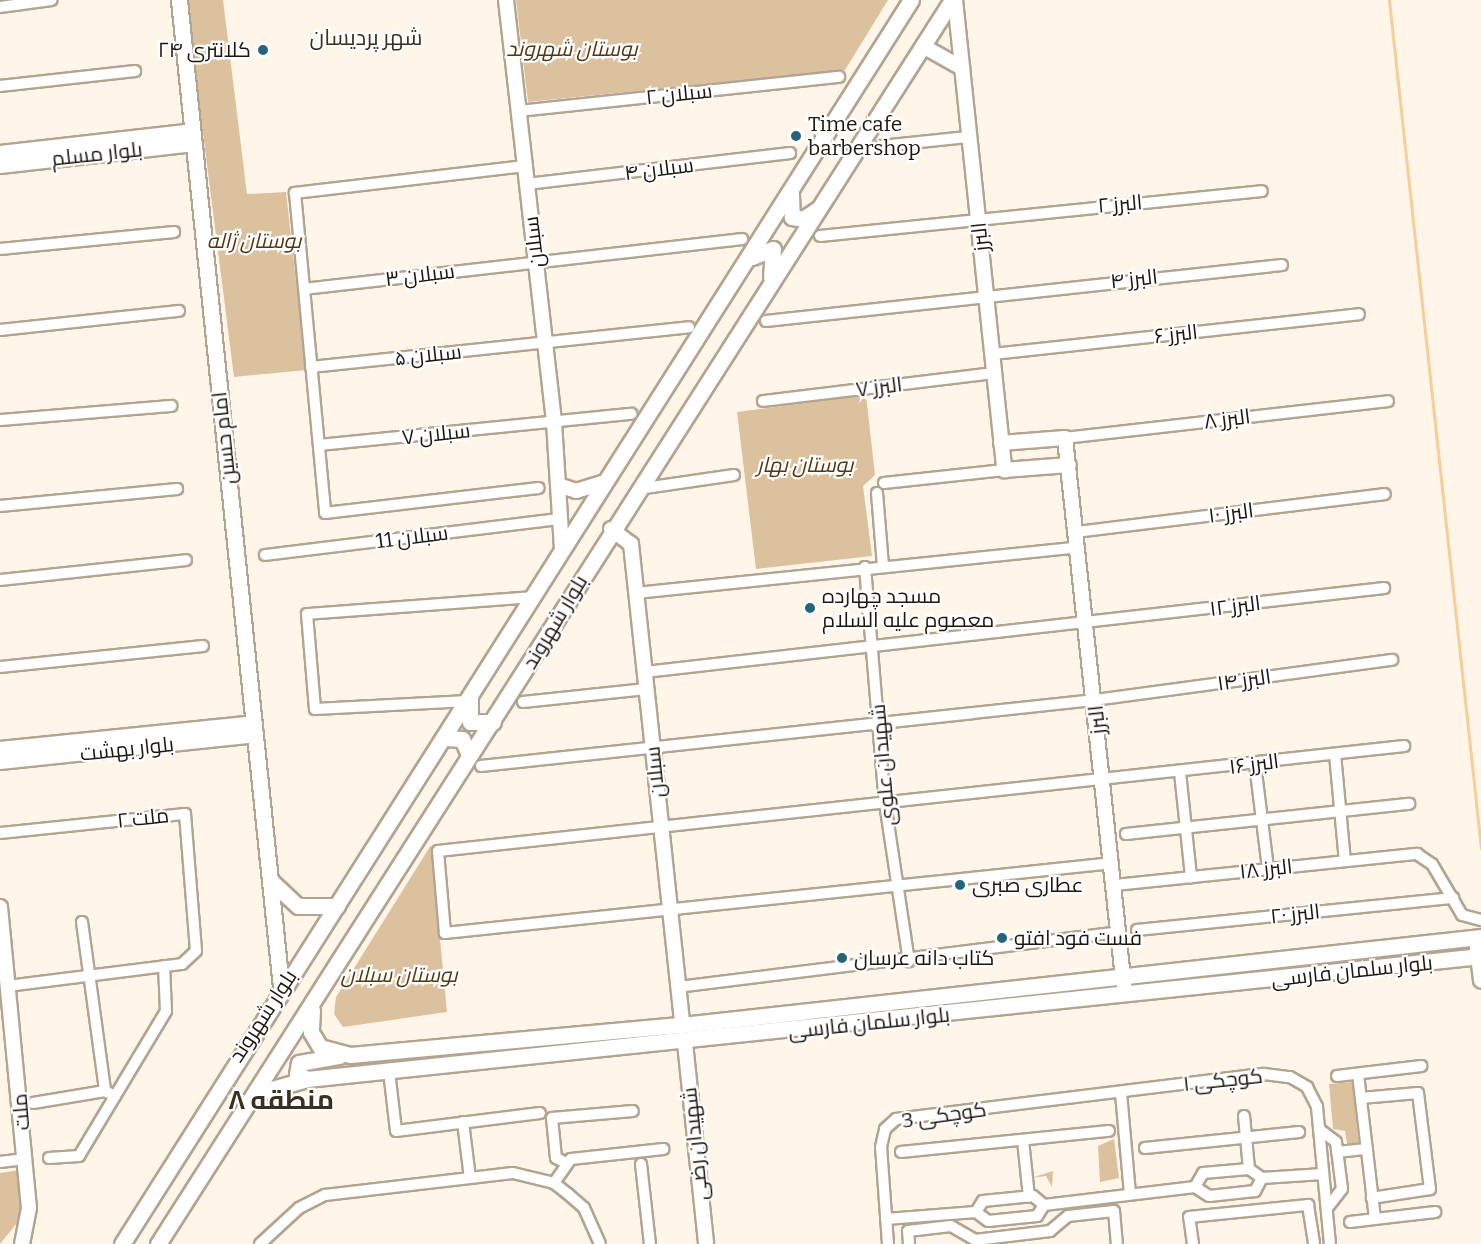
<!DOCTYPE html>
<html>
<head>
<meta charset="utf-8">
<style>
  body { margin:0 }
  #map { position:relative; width:1481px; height:1244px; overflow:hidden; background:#fff5e9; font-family:Bitter,Cairo,serif }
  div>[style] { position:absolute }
  .green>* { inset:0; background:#dcc19f }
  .water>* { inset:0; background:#f7cd9a }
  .round { border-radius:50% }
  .stream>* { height:3px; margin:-1.5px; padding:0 1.5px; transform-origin:1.5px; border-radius:1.5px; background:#f7cd9a }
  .roads { filter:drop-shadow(2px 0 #b3a491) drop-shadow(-2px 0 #b3a491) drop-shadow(0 2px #b3a491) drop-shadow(0 -2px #b3a491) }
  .minor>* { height:10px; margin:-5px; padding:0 5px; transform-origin:5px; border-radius:5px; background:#fff }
  .tertiary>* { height:14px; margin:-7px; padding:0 7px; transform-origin:7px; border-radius:7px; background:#fff }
  .secondary>* { height:15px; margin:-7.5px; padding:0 7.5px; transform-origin:7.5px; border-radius:7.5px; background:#fff }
  .dots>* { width:16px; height:16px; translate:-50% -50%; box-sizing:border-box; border:3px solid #fff; border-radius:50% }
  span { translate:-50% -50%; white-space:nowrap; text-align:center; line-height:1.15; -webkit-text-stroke:4.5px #fff; paint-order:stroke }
  .park-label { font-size:21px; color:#53370f; font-style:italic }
  .poi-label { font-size:21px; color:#1d1710 }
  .right { translate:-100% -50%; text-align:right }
  .left { translate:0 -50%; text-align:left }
  .street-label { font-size:21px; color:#1d1710 }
  .neighbourhood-label { font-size:22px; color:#3b2f1f }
  .district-label { font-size:27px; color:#3b2f1f; font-weight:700 }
</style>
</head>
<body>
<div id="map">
  <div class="green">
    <i style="clip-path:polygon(186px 0,223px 0,247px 194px,286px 192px,306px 370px,234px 377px)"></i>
    <i style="clip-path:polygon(516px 0,888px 0,845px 70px,528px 102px)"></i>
    <i style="clip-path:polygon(866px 395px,875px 475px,863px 486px,872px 556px,756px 569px,737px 412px)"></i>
    <i style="clip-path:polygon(431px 845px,447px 1012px,343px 1027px,334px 1014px,336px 997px)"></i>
    <i style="clip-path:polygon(1352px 1082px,1359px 1147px,1348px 1148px,1345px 1131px,1333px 1129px,1329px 1084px)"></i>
    <i style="clip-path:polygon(1114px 1139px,1119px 1178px,1100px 1182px,1098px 1146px)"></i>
    <i style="clip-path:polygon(20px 1170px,21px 1218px,0 1244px,0 1173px)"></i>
    <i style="clip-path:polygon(1053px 1171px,1052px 1187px,1046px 1176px,1031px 1178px)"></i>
  </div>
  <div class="water">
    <i class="round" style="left:813px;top:457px;width:18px;height:18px"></i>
  </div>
  <div class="stream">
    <i style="left:1389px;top:0;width:853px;rotate:83.81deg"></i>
  </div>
  <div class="roads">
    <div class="minor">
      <i style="left:0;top:7px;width:52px;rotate:-7.7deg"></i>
      <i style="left:0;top:86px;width:136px;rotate:-6.3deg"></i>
      <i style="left:519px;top:111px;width:322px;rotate:-6.1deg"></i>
      <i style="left:881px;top:146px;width:87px;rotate:-5.9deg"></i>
      <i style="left:525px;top:166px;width:232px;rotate:173.3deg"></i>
      <i style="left:295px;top:193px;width:321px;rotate:84.6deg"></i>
      <i style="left:325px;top:513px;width:215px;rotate:-6.7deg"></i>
      <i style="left:527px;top:184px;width:265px;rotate:-6.7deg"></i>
      <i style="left:820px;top:236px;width:444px;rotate:-5.8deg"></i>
      <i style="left:0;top:249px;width:175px;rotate:-5.6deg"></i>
      <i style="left:304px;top:289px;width:441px;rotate:-6.5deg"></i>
      <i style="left:766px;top:321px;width:519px;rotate:-6.19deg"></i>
      <i style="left:0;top:330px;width:180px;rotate:-6.1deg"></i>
      <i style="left:993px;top:354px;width:368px;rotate:-6.2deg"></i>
      <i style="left:311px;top:367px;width:380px;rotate:-6deg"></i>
      <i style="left:763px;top:401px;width:234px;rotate:-6.9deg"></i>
      <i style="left:0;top:420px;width:172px;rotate:-4.7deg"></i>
      <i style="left:1065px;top:438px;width:325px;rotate:-6.5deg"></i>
      <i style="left:319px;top:445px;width:314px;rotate:-5.7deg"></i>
      <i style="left:884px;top:483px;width:121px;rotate:-6.2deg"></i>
      <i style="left:638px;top:489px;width:97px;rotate:-8.3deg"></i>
      <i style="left:877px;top:493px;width:73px;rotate:85.3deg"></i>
      <i style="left:0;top:506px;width:178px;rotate:-5.5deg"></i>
      <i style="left:1076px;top:532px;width:311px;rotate:-7deg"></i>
      <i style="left:265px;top:555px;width:297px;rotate:-7deg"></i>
      <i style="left:865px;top:567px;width:237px;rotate:85.2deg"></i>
      <i style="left:885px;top:803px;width:160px;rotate:81.4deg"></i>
      <i style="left:0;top:580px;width:187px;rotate:-6.1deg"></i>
      <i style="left:636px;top:593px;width:444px;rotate:-5.9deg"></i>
      <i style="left:0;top:667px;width:204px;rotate:-5.9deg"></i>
      <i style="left:645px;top:672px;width:744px;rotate:-6.48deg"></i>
      <i style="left:468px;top:701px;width:153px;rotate:177deg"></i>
      <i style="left:315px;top:709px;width:95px;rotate:-94.8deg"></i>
      <i style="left:307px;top:614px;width:226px;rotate:-4.3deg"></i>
      <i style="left:523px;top:702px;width:124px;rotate:-6deg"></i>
      <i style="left:1335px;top:754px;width:107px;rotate:84.7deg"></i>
      <i style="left:1255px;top:764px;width:106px;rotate:82.9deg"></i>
      <i style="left:481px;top:766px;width:618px;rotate:-6.14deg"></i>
      <i style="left:1095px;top:700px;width:300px;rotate:-7.7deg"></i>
      <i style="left:1180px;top:772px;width:106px;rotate:84deg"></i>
      <i style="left:0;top:833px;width:186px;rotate:-5.9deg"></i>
      <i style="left:185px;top:814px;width:137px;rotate:85.4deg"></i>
      <i style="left:196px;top:951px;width:19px;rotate:137deg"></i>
      <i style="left:182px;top:964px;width:175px;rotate:172.8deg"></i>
      <i style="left:1126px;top:834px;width:285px;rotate:-6.1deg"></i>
      <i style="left:1113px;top:863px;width:672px;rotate:174.02deg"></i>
      <i style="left:445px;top:933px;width:82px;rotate:-94.9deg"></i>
      <i style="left:438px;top:851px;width:972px;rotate:-6.2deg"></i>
      <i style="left:1115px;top:885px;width:304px;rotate:-5.9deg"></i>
      <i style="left:1417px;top:854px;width:18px;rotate:34deg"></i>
      <i style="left:1432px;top:864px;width:59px;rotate:59.5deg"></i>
      <i style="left:1462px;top:915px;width:20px;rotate:15deg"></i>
      <i style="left:82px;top:922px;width:171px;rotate:82.2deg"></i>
      <i style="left:105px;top:1091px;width:11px;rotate:27deg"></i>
      <i style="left:1137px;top:930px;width:318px;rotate:-5.8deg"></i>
      <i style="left:678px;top:987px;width:445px;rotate:-7.1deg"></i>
      <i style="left:389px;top:1071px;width:60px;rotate:83.3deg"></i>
      <i style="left:396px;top:1131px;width:145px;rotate:-7.1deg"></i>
      <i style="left:1358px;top:1074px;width:146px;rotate:83.3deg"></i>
      <i style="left:1337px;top:1076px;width:85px;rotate:-6.8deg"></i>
      <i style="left:1121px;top:1093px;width:101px;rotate:84.9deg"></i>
      <i style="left:1361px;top:1098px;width:57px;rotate:-5deg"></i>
      <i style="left:1418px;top:1093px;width:97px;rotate:82.9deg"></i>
      <i style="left:1430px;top:1189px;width:59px;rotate:171.2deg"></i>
      <i style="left:33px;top:1103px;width:73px;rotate:-9.5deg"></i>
      <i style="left:1244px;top:1116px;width:53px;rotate:84.6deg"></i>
      <i style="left:463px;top:1122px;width:56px;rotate:82.9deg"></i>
      <i style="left:1319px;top:1129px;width:21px;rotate:37deg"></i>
      <i style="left:1336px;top:1142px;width:47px;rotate:82.7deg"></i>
      <i style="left:1342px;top:1189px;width:24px;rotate:128deg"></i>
      <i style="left:1023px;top:1140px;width:57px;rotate:84deg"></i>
      <i style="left:1145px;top:1148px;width:155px;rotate:-5.9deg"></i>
      <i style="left:901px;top:1152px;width:209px;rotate:-5.8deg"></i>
      <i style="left:1337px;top:1152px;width:30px;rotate:-6deg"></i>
      <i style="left:49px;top:1158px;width:30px;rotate:-4deg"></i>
      <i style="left:79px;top:1156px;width:169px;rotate:-59deg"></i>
      <i style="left:166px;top:1011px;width:45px;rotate:-92.5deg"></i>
      <i style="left:0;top:1162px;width:25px;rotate:-7deg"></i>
      <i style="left:566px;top:1163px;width:11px;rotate:-153deg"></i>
      <i style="left:556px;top:1158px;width:40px;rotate:-95.7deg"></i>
      <i style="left:552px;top:1118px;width:81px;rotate:-4.9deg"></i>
      <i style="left:641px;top:1164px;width:81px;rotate:83.6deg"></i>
      <i style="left:1249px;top:1169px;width:16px;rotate:35deg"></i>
      <i style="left:1262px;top:1178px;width:15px;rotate:118deg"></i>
      <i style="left:1255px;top:1191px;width:46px;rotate:173.8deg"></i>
      <i style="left:1209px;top:1196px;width:17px;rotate:-147deg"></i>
      <i style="left:1195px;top:1187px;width:16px;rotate:-60deg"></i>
      <i style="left:1203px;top:1173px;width:46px;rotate:-5deg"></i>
      <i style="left:1262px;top:1178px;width:61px;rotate:-3.8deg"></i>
      <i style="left:554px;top:1183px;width:29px;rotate:-55deg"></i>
      <i style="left:571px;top:1159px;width:93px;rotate:-6.2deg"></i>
      <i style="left:1033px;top:1196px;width:14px;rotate:39deg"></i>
      <i style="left:1044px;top:1205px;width:13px;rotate:122deg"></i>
      <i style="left:1037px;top:1216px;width:49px;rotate:174.2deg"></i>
      <i style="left:988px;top:1221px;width:15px;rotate:-143deg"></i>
      <i style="left:976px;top:1212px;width:13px;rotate:-58deg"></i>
      <i style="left:983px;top:1201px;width:50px;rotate:-5.7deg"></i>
      <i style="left:1044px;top:1205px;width:152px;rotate:-6.8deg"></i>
      <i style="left:886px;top:1219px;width:90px;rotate:-4.4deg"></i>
      <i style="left:1350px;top:1222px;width:86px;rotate:-6.7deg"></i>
      <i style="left:260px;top:1244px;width:53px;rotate:-42.7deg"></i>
      <i style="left:299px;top:1208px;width:29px;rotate:-27deg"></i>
      <i style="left:325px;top:1195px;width:189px;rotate:-6.7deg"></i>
      <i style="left:513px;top:1173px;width:42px;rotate:13.7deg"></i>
      <i style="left:554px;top:1183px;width:18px;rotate:38deg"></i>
      <i style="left:568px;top:1194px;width:21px;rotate:41deg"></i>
      <i style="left:584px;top:1208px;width:39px;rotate:66deg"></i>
      <i style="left:888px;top:1244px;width:97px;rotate:-94.1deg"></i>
      <i style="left:881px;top:1147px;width:18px;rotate:-77deg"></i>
      <i style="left:885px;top:1129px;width:15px;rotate:-42deg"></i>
      <i style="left:896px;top:1119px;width:371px;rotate:-7deg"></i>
      <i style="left:1264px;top:1074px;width:26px;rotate:7deg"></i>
      <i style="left:1290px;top:1077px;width:20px;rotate:30deg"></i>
      <i style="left:1307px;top:1087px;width:22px;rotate:63deg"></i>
      <i style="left:1317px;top:1107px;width:138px;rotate:84.6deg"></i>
      <i style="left:909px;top:1244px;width:13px;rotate:-94deg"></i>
      <i style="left:908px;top:1231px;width:43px;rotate:-6.6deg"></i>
      <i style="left:951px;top:1226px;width:28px;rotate:30deg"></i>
      <i style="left:975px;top:1240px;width:76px;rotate:-6.8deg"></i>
      <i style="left:1050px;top:1231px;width:23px;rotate:-40deg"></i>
      <i style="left:1068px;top:1216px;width:46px;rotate:-6.2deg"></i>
      <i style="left:1114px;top:1211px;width:33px;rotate:85deg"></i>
      <i style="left:1193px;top:1244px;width:27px;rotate:-98deg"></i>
      <i style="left:1189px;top:1217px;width:120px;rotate:-5.8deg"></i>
      <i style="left:1308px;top:1205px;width:39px;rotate:81deg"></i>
    </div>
    <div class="tertiary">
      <i style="left:506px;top:0;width:425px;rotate:83.5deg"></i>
      <i style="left:554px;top:422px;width:126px;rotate:86.4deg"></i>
      <i style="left:955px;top:0;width:473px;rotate:84deg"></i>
      <i style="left:1004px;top:470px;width:65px;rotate:-4.4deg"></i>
      <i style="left:923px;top:46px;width:45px;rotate:29.4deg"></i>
      <i style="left:1001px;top:443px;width:64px;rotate:-4.5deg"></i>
      <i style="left:1065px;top:438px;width:552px;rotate:83.87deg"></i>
      <i style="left:558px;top:485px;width:19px;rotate:18deg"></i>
      <i style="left:576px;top:491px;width:28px;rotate:-17deg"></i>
      <i style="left:611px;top:529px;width:25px;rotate:37deg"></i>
      <i style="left:631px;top:544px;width:484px;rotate:83.9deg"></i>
      <i style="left:0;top:749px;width:255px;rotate:-5.8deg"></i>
      <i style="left:0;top:762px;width:256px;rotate:-6deg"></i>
      <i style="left:0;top:907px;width:302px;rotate:84.5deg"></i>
      <i style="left:29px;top:1208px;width:37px;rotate:101deg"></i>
      <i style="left:685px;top:1043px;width:202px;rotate:84deg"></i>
    </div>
    <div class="secondary">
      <i style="left:179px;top:0;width:992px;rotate:84.1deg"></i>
      <i style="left:0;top:153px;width:193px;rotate:-6.5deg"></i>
      <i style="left:0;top:165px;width:195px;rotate:-6.5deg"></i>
      <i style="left:791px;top:194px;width:23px;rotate:88deg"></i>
      <i style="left:792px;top:217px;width:11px;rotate:10deg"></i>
      <i style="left:803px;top:219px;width:18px;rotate:-34deg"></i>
      <i style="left:752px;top:257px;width:22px;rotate:-21deg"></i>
      <i style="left:773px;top:249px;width:28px;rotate:94deg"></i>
      <i style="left:470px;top:700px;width:22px;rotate:90deg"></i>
      <i style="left:470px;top:722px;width:23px"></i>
      <i style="left:445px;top:738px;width:17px;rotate:3deg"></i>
      <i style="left:462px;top:739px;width:17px;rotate:66deg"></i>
      <i style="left:272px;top:882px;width:35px;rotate:43deg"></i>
      <i style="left:298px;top:906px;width:39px"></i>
      <i style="left:1477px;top:947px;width:33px;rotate:83deg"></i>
      <i style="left:312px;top:1010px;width:22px;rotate:93deg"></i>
      <i style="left:311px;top:1032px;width:17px;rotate:59deg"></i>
      <i style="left:320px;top:1047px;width:31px;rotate:15deg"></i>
      <i style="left:350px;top:1055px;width:333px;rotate:-5.2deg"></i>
      <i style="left:682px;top:1025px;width:804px;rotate:-6.29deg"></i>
      <i style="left:307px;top:1079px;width:11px;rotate:-153deg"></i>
      <i style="left:297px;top:1074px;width:11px;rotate:-80deg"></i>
      <i style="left:299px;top:1063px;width:41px;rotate:-9.9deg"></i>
      <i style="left:258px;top:1093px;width:51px;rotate:-15.9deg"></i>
      <i style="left:307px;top:1079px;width:1180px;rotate:-5.98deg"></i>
      <i style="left:122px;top:1244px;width:1473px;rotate:-57.62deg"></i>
      <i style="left:158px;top:1244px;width:1476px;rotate:-57.45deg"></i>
    </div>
  </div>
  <div class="dots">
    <i style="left:263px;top:50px;background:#246579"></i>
    <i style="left:796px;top:136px;background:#246579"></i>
    <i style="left:810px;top:608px;background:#246579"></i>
    <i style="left:960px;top:885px;background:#246579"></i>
    <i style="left:1002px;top:938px;background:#246579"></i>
    <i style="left:842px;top:958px;background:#246579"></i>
  </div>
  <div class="park-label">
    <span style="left:572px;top:49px">بوستان شهروند</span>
    <span style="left:254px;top:241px">بوستان ژاله</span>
    <span style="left:805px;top:465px">بوستان بهار</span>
    <span style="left:399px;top:975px">بوستان سبلان</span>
  </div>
  <div class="poi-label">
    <span class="right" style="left:251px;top:50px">کلانتری ۲۴</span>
    <span class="left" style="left:808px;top:136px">Time cafe<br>barbershop</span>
    <span class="left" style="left:822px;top:608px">مسجد چهارده<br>معصوم علیه السلام</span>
    <span class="left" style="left:972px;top:885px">عطاری صبری</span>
    <span class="left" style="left:1014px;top:938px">فست فود افتو</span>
    <span class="left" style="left:854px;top:958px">کتاب دانه عرسان</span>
  </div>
  <div class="street-label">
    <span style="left:679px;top:94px;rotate:-6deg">سبلان ۲</span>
    <span style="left:97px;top:154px;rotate:-6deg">بلوار مسلم</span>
    <span style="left:659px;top:169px;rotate:-7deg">سبلان ۴</span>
    <span style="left:1120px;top:204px;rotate:-5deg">البرز ۲</span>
    <span style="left:980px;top:237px;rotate:-96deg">البرز</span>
    <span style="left:534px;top:242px;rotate:-97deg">سبلان</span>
    <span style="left:420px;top:275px;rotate:-7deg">سبلان ۳</span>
    <span style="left:1134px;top:279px;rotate:-6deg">البرز ۴</span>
    <span style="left:1176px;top:334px;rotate:-6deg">البرز ۶</span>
    <span style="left:428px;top:355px;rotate:-6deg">سبلان ۵</span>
    <span style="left:879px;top:387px;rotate:-7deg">البرز ۷</span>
    <span style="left:1227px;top:419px;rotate:-7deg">البرز ۸</span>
    <span style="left:436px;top:434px;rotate:-6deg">سبلان ۷</span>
    <span style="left:224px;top:438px;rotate:-96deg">امام حسین</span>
    <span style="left:1231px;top:513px;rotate:-7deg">البرز ۱۰</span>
    <span style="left:412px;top:537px;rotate:-7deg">سبلان 11</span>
    <span style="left:1235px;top:606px;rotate:-7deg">البرز ۱۲</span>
    <span style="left:555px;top:622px;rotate:-59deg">بلوار شهروند</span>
    <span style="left:1244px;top:680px;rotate:-8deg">البرز ۱۴</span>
    <span style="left:1097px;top:720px;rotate:-96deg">البرز</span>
    <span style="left:127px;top:749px;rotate:-6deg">بلوار بهشت</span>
    <span style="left:1254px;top:764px;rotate:-7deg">البرز ۱۶</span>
    <span style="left:883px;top:765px;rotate:-95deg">شهیدان علوی</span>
    <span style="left:655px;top:772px;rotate:-96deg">سبلان</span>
    <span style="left:143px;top:818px;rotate:-6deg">ملت ۲</span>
    <span style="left:1266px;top:869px;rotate:-6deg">البرز ۱۸</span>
    <span style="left:1295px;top:914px;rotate:-6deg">البرز ۲۰</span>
    <span style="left:1352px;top:971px;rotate:-6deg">بلوار سلمان فارسی</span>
    <span style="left:263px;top:1016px;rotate:-57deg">بلوار شهروند</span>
    <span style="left:869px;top:1023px;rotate:-6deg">بلوار سلمان فارسی</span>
    <span style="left:1223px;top:1080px;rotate:-6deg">کوچکی ۱</span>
    <span style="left:21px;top:1112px;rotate:-95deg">ملت</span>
    <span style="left:944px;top:1115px;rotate:-8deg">کوچکی 3</span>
    <span style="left:695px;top:1144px;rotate:-96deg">شهیدان رضی</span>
  </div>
  <div class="neighbourhood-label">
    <span style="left:366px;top:38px">شهر پردیسان</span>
  </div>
  <div class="district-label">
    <span style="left:281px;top:1101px">منطقه ۸</span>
  </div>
</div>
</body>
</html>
